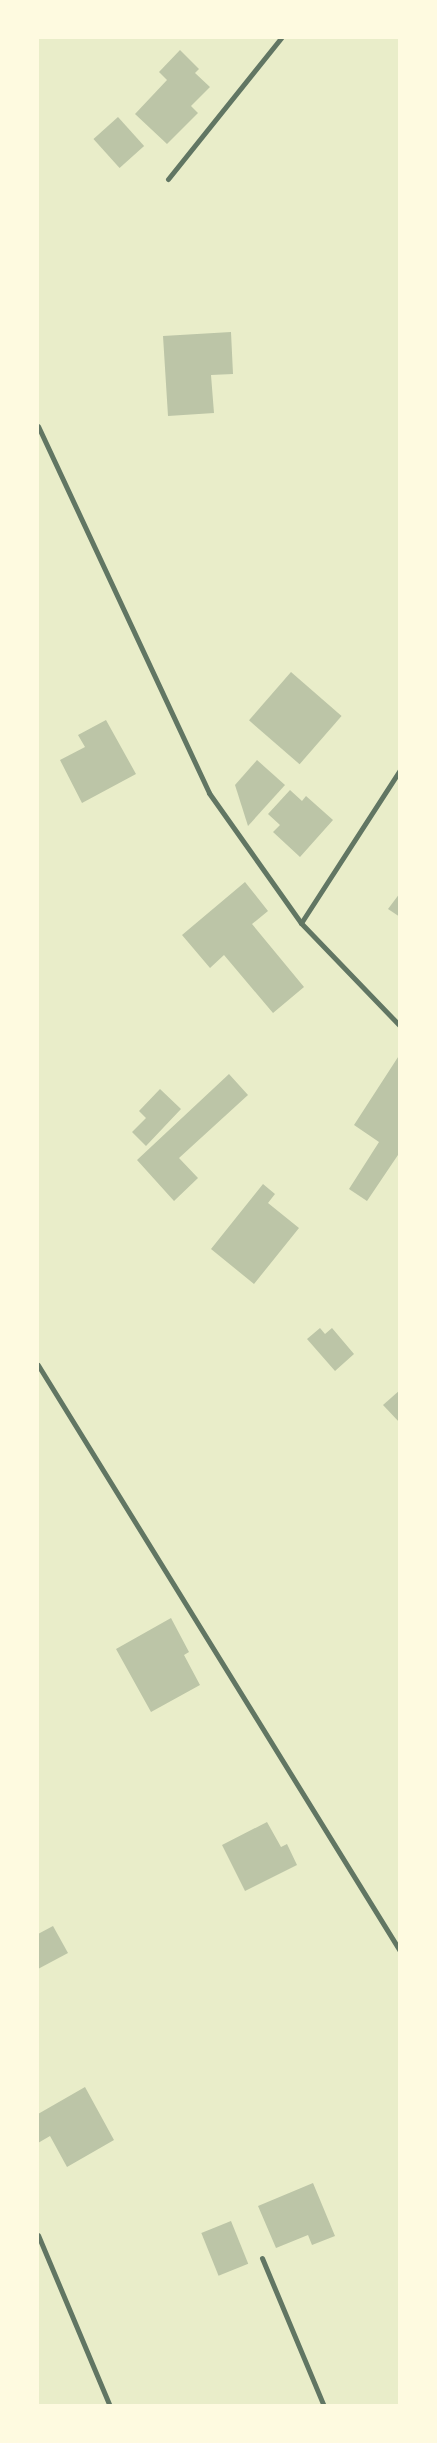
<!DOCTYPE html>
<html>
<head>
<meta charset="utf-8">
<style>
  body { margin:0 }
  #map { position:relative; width:437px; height:2443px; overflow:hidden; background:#e9edc9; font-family:Ubuntu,sans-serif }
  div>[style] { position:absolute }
  .building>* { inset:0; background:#bcc5a7; transform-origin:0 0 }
  .minor>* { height:5px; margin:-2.5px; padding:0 2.5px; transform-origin:2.5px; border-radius:2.5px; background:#617663 }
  span { translate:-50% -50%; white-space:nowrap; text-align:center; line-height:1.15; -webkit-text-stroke:5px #fefae0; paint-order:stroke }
  .frame { position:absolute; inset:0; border:39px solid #fefae0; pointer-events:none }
</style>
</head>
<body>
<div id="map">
  <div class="building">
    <i style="clip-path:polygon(180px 50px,199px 69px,195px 73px,210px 87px,191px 106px,198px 113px,167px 144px,135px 114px,167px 80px,159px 72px)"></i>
    <i style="left:118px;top:117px;width:39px;height:33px;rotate:48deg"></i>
    <i style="clip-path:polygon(231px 332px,233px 374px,211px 375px,214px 413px,168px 416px,163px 336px)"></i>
    <i style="left:291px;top:672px;width:67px;height:64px;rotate:41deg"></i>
    <i style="clip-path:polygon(106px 720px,136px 774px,82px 803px,60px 760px,85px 747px,78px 735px)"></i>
    <i style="clip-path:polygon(257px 760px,285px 785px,248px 826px,235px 785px)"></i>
    <i style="clip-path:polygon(290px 790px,302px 801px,306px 796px,333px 820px,300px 857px,273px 832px,280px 825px,268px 814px)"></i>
    <i style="clip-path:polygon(245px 882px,268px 911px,252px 924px,304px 987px,273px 1013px,224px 955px,210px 968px,182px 935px)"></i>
    <i style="clip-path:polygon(400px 893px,400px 917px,388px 909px)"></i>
    <i style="clip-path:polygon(400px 1054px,400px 1152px,367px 1201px,349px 1189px,379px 1142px,354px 1125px)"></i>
    <i style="clip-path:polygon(229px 1074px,248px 1095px,179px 1158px,198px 1178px,174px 1201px,137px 1160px)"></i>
    <i style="clip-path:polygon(160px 1089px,181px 1109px,146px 1146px,132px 1132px,146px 1118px,139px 1111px)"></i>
    <i style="clip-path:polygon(263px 1184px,275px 1194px,268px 1203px,299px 1228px,254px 1284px,211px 1249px)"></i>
    <i style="clip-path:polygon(320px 1328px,325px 1334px,332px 1328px,354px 1354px,335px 1371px,307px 1339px)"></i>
    <i style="clip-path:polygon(400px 1390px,400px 1423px,383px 1405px)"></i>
    <i style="clip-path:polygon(171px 1618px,189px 1652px,184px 1655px,200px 1685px,151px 1712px,116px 1649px)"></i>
    <i style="clip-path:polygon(267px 1822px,281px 1847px,287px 1844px,297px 1865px,245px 1891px,222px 1845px)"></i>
    <i style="clip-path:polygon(53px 1926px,68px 1953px,38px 1969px,38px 1934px)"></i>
    <i style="clip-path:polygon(85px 2087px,114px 2140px,67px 2167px,50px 2136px,38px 2143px,38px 2114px)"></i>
    <i style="clip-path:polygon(313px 2183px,335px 2236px,312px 2245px,308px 2235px,276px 2248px,258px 2206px)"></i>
    <i style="left:231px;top:2221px;width:46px;height:32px;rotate:68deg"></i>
  </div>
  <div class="minor">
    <i style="left:168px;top:179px;width:181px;rotate:-51.3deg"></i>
    <i style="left:38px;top:426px;width:405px;rotate:65deg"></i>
    <i style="left:209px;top:793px;width:159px;rotate:54.7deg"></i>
    <i style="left:301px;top:923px;width:143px;rotate:46.1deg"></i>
    <i style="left:301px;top:923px;width:182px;rotate:-57.1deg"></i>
    <i style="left:38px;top:1365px;width:689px;rotate:58.29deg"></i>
    <i style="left:38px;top:2235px;width:186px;rotate:67.2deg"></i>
    <i style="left:262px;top:2258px;width:160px;rotate:67.3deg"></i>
  </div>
  <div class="frame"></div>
</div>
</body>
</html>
